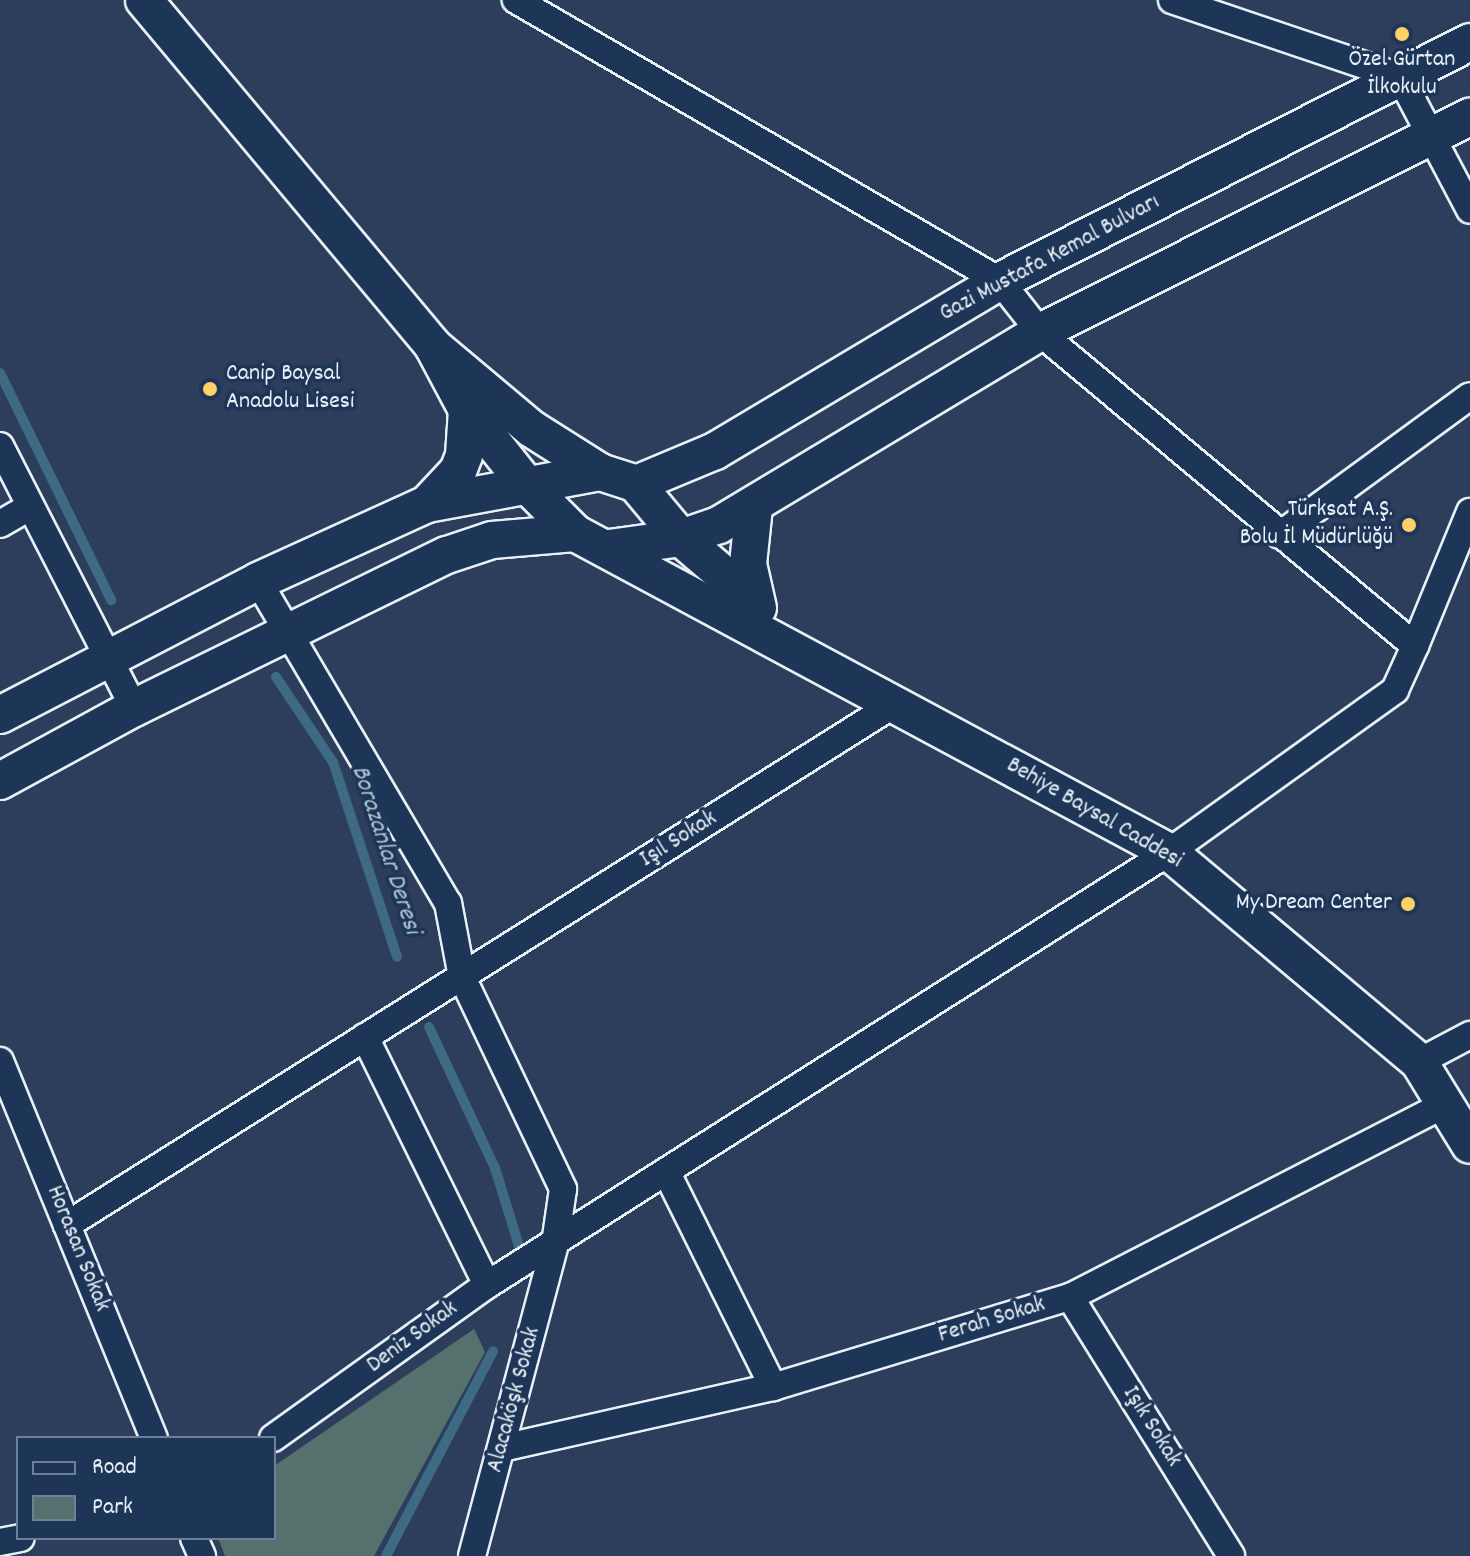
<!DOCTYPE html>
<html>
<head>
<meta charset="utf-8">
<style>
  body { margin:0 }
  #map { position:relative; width:1470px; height:1556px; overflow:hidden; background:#2c3e5c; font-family:Dekko,sans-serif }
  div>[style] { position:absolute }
  .green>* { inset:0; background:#55716e }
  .stream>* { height:10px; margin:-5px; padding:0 5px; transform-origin:5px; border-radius:5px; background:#3e6a84 }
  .roads { filter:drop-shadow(2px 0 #e8f1f8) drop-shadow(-2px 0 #e8f1f8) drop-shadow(0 2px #e8f1f8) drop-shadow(0 -2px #e8f1f8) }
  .minor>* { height:26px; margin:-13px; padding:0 13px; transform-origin:13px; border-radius:13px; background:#1d3557 }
  .secondary>* { height:36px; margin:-18px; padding:0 18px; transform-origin:18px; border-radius:18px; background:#1d3557 }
  .dots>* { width:22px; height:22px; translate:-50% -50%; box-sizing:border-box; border:4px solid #1d3557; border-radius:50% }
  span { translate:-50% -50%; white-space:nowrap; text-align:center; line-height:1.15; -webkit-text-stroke:7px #1d3557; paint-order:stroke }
  .poi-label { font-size:24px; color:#e8f1f8 }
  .left { translate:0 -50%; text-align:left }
  .right { translate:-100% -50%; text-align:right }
  .street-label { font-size:24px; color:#e8f1f8 }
  .water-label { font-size:26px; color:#acc2cf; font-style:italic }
  .legend { position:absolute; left:16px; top:1436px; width:260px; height:104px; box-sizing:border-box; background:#1d3557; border:2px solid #6e8097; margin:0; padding:10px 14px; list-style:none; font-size:24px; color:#e8f1f8 }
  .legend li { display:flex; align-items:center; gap:16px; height:40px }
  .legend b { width:40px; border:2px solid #6e8097 }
</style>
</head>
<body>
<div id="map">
  <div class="green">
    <i style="clip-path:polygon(474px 1329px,485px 1352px,374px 1556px,225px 1556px,218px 1538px,274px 1538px,274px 1466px)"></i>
  </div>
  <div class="stream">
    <i style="left:0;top:373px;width:253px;rotate:63.9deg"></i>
    <i style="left:276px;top:677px;width:102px;rotate:56.2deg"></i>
    <i style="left:333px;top:762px;width:205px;rotate:71.8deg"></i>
    <i style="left:429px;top:1027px;width:156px;rotate:64.9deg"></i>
    <i style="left:495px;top:1168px;width:82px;rotate:72.9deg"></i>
    <i style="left:386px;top:1556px;width:231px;rotate:-62.4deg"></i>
  </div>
  <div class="roads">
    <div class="minor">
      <i style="left:1172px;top:0;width:241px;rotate:18.7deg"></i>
      <i style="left:1400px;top:77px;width:150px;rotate:62.2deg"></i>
      <i style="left:0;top:446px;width:294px;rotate:62.9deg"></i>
      <i style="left:0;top:524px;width:34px;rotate:-30deg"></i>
      <i style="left:1280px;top:535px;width:235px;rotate:-36.2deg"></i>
      <i style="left:258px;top:581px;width:374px;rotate:59.5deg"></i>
      <i style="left:448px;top:903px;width:75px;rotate:79.3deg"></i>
      <i style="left:462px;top:977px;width:235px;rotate:64.5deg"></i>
      <i style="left:563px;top:1189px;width:56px;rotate:98.3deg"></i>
      <i style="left:555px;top:1244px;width:323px;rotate:104.9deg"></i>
      <i style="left:1415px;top:646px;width:145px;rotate:-67.7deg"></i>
      <i style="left:365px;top:1037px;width:276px;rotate:63.8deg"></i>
      <i style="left:0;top:1061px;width:407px;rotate:67.8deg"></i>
      <i style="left:1419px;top:1062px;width:58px;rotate:-27.9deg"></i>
      <i style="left:667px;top:1173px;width:239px;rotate:63.6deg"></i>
      <i style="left:67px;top:1225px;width:980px;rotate:-32.2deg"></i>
      <i style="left:1070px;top:1297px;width:305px;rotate:58.1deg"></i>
      <i style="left:273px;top:1438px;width:263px;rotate:-35.6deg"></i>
      <i style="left:487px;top:1285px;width:808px;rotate:-32.41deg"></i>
      <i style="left:1169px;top:852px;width:278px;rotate:-35.6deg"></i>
      <i style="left:1395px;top:690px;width:48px;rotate:-65.6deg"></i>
      <i style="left:1415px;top:646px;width:489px;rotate:-140.1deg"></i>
      <i style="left:1040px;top:332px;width:65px;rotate:-128.1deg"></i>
      <i style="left:1000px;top:281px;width:560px;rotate:-149.86deg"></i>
      <i style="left:502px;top:1448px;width:278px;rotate:-12.7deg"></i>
      <i style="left:773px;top:1387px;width:310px;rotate:-16.9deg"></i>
      <i style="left:1070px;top:1297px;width:424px;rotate:-27.2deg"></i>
      <i style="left:194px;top:1538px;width:20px;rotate:66deg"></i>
      <i style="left:0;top:1542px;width:21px;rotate:-11deg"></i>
    </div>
    <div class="secondary">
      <i style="left:144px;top:0;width:451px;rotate:50.1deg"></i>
      <i style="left:433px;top:346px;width:129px;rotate:40deg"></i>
      <i style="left:532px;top:429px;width:80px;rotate:32.3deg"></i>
      <i style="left:600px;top:472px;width:38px;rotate:18deg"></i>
      <i style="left:636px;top:484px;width:70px;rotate:50.2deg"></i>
      <i style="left:681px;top:538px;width:96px;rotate:40.8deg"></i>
      <i style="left:433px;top:346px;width:72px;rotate:62deg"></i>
      <i style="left:467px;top:410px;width:93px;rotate:51.5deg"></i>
      <i style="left:525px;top:483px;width:71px;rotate:45deg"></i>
      <i style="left:575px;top:533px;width:674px;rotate:28.24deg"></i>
      <i style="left:1169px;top:852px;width:326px;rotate:40deg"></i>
      <i style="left:1419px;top:1062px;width:97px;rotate:58.4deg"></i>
      <i style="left:636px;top:484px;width:86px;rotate:-22.7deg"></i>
      <i style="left:715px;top:451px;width:332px;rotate:-30.8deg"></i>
      <i style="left:1000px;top:281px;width:527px;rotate:-26.95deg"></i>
      <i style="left:427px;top:504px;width:45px;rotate:-46.8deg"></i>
      <i style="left:458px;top:471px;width:17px;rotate:-69deg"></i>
      <i style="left:464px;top:455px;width:45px;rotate:-86.2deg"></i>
      <i style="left:754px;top:507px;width:57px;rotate:96deg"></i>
      <i style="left:748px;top:564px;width:45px;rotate:77.2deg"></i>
      <i style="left:609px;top:548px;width:73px;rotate:-7.9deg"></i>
      <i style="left:681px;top:538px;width:40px;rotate:-18.9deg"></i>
      <i style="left:719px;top:525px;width:375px;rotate:-31deg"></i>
      <i style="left:1040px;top:332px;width:481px;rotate:-26.6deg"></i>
      <i style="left:0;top:715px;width:291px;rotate:-27.4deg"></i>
      <i style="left:258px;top:581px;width:186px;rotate:-24.5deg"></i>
      <i style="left:427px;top:504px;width:176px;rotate:-10.5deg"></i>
      <i style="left:0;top:781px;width:153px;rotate:-28.6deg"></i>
      <i style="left:134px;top:708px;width:348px;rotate:-26.1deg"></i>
      <i style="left:447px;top:555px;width:47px;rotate:-18.4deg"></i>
      <i style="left:492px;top:540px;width:83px;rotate:-4.8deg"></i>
    </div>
  </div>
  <div class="dots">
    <i style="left:1402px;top:34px;background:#ffd166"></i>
    <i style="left:210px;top:389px;background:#ffd166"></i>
    <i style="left:1409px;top:525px;background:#ffd166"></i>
    <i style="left:1408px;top:904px;background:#ffd166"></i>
  </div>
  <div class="poi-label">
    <span style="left:1402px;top:75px">Özel Gürtan<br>İlkokulu</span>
    <span class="left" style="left:226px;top:389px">Canip Baysal<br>Anadolu Lisesi</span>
    <span class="right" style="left:1393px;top:525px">Türksat A.Ş.<br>Bolu İl Müdürlüğü</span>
    <span class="right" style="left:1392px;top:904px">My Dream Center</span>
  </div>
  <div class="street-label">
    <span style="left:1050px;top:259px;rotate:-28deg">Gazi Mustafa Kemal Bulvarı</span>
    <span style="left:1094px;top:814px;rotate:30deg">Behiye Baysal Caddesi</span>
    <span style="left:679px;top:840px;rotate:-32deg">Işıl Sokak</span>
    <span style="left:77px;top:1249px;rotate:68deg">Horasan Sokak</span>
    <span style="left:992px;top:1321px;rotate:-17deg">Ferah Sokak</span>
    <span style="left:413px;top:1338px;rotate:-36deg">Deniz Sokak</span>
    <span style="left:515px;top:1400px;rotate:-75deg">Alacaköşk Sokak</span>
    <span style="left:1151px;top:1427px;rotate:58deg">Işık Sokak</span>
  </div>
  <div class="water-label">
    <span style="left:385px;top:850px;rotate:72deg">Borazanlar Deresi</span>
  </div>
  <ul class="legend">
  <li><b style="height:10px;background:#1d3557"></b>Road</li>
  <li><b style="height:22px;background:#55716e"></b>Park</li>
  </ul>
</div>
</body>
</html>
